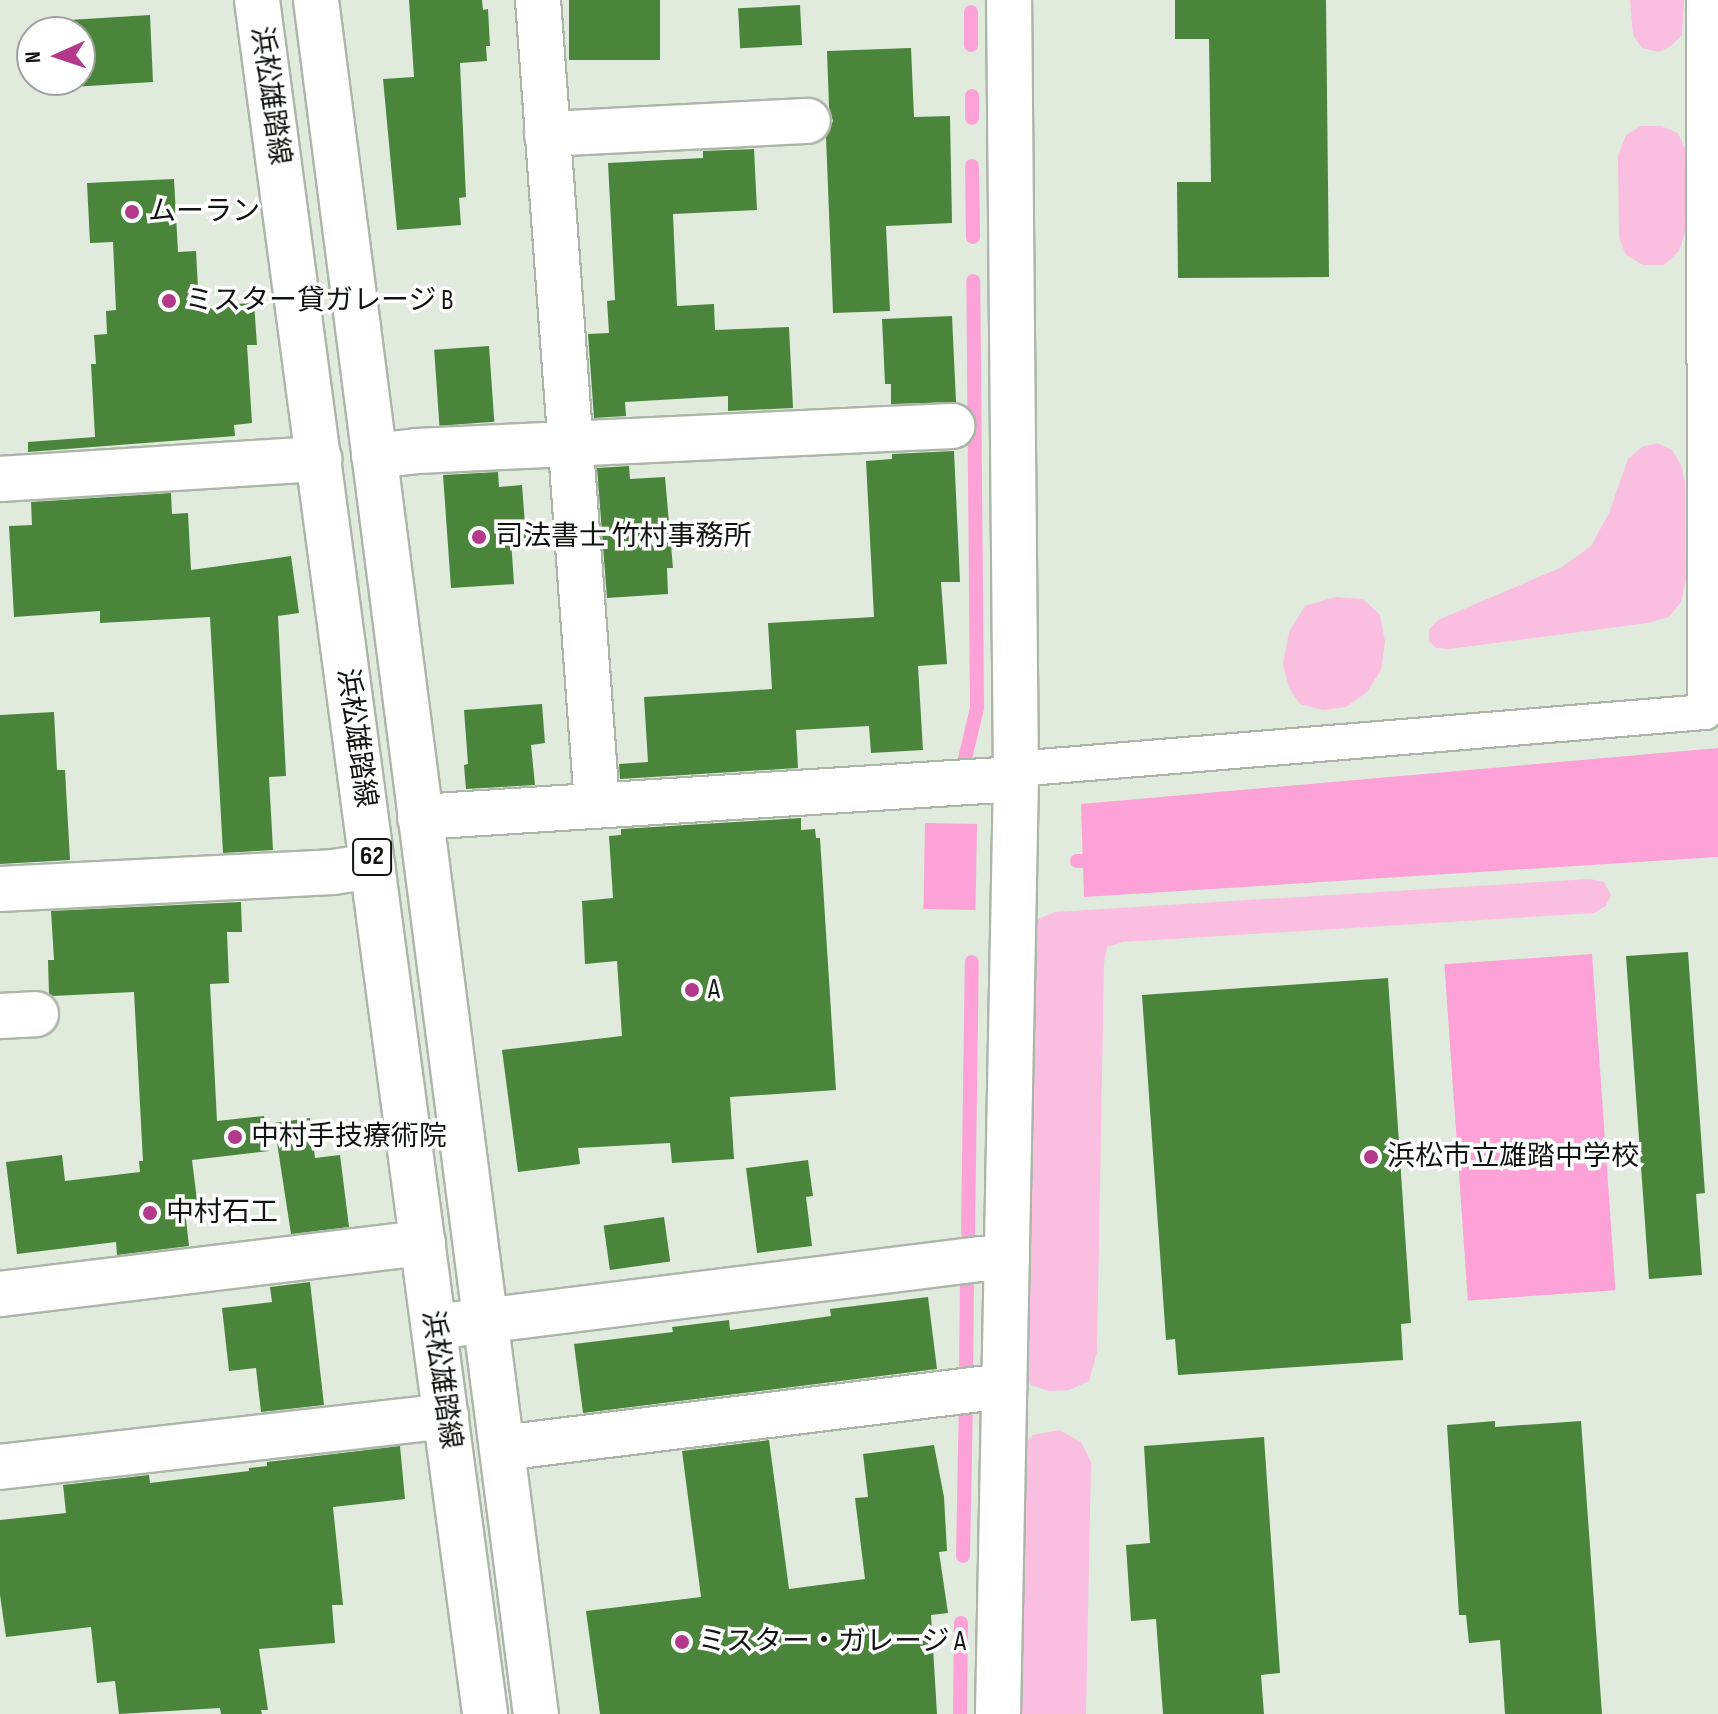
<!DOCTYPE html>
<html>
<head>
<meta charset="utf-8">
<style>
  body { margin:0 }
  #map { position:relative; width:1718px; height:1714px; overflow:hidden; background:#e0ebde; font-family:"Sofia Sans Condensed","Noto Sans JP",sans-serif }
  div>[style] { position:absolute }
  .green>* { inset:0; background:#fabee0 }
  .water>* { inset:0; background:#fca2d7; transform-origin:0 0 }
  .stream>* { height:14px; margin:-7px; padding:0 7px; transform-origin:7px; border-radius:7px; background:#fca2d7 }
  .building>* { inset:0; background:#4a853b; transform-origin:0 0 }
  .roads { filter:drop-shadow(2px 0 #abb6a9) drop-shadow(-2px 0 #abb6a9) drop-shadow(0 2px #abb6a9) drop-shadow(0 -2px #abb6a9) }
  .pedestrian>* { height:34px; margin:-17px; padding:0 17px; transform-origin:17px; border-radius:17px; background:#fff }
  .minor>* { height:44px; margin:-22px; padding:0 22px; transform-origin:22px; border-radius:22px; background:#fff }
  .primary>* { height:44px; margin:-22px; padding:0 22px; transform-origin:22px; border-radius:22px; background:#fff }
  .dots>* { width:22px; height:22px; translate:-50% -50%; box-sizing:border-box; border:4px solid #fff; border-radius:50% }
  span { translate:-50% -50%; white-space:nowrap; text-align:center; line-height:1.15; -webkit-text-stroke:7px #fff; paint-order:stroke }
  .shield-label span { padding:2px 6px; background:#fff; border:2px solid; border-radius:6px; -webkit-text-stroke-width:0 }
  .shield-label { font-size:26px; color:#101410; font-weight:700 }
  .street-label { font-size:28px; color:#101410 }
  .poi-label { font-size:28px; color:#101410 }
  .left { translate:0 -50%; text-align:left }
  .north { position:absolute; left:16px; top:16px; width:80px; height:80px; box-sizing:border-box; background:#fff; border:2px solid #9fa19f; border-radius:50%; rotate:267deg; font-size:22px; font-weight:700; line-height:32px; text-align:center; color:#101410 }
  .north::after { content:''; display:block; margin:auto; width:28px; height:36px; background:#b4398b; clip-path:polygon(50% 0,100% 100%,50% 72%,0 100%) }
</style>
</head>
<body>
<div id="map">
  <div class="green">
    <i style="clip-path:polygon(1630px 0,1684px 0,1682px 35px,1671px 46px,1658px 52px,1642px 48px,1633px 35px)"></i>
    <i style="clip-path:polygon(1641px 126px,1661px 126px,1678px 133px,1685px 149px,1685px 232px,1679px 251px,1664px 265px,1643px 265px,1626px 255px,1619px 238px,1618px 156px,1626px 135px)"></i>
    <i style="clip-path:polygon(1657px 443px,1672px 450px,1681px 465px,1685px 482px,1686px 580px,1681px 602px,1669px 617px,1648px 623px,1449px 649px,1436px 648px,1429px 641px,1429px 630px,1438px 620px,1562px 567px,1591px 546px,1609px 513px,1628px 459px,1642px 447px)"></i>
    <i style="clip-path:polygon(1335px 597px,1363px 599px,1380px 615px,1385px 642px,1381px 670px,1367px 692px,1346px 707px,1323px 710px,1300px 704px,1289px 688px,1283px 664px,1289px 632px,1305px 606px)"></i>
    <i style="clip-path:polygon(1590px 879px,1604px 882px,1611px 895px,1606px 906px,1594px 913px,1123px 942px,1107px 947px,1104px 963px,1097px 1352px,1089px 1381px,1069px 1390px,1049px 1391px,1031px 1385px,1020px 1370px,1029px 943px,1036px 920px,1055px 912px)"></i>
    <i style="clip-path:polygon(1059px 1430px,1081px 1442px,1091px 1462px,1086px 1714px,1014px 1714px,1019px 1451px,1033px 1435px)"></i>
  </div>
  <div class="water">
    <i style="clip-path:polygon(1718px 748px,1718px 857px,1084px 897px,1081px 804px)"></i>
    <i style="left:925px;top:823px;width:52px;height:86px;rotate:1deg"></i>
    <i style="left:1592px;top:954px;width:337px;height:148px;rotate:86deg"></i>
  </div>
  <div class="stream">
    <i style="left:971px;top:12px;width:33px;rotate:90deg"></i>
    <i style="left:972px;top:96px;width:22px;rotate:90deg"></i>
    <i style="left:972px;top:166px;width:71px;rotate:89.2deg"></i>
    <i style="left:964px;top:763px;width:57px;rotate:-76.7deg"></i>
    <i style="left:977px;top:708px;width:427px;rotate:-90.5deg"></i>
    <i style="left:1077px;top:861px;width:6px"></i>
    <i style="left:968px;top:1233px;width:271px;rotate:-89.2deg"></i>
    <i style="left:966px;top:1379px;width:92px;rotate:-89.4deg"></i>
    <i style="left:963px;top:1556px;width:157px;rotate:-88.9deg"></i>
    <i style="left:960px;top:1714px;width:91px;rotate:-89.4deg"></i>
  </div>
  <div class="building">
    <i style="clip-path:polygon(409px 0,482px 0,483px 10px,488px 9px,490px 46px,486px 46px,487px 61px,460px 63px,466px 197px,459px 198px,461px 225px,397px 230px,383px 79px,414px 77px)"></i>
    <i style="left:569px;top:0;width:91px;height:60px"></i>
    <i style="clip-path:polygon(1175px 0,1326px 0,1329px 277px,1178px 278px,1177px 182px,1211px 182px,1209px 39px,1175px 39px)"></i>
    <i style="left:800px;top:5px;width:40px;height:62px;rotate:87deg"></i>
    <i style="clip-path:polygon(150px 15px,153px 82px,72px 87px,72px 80px,80px 80px,80px 32px,69px 32px,69px 20px)"></i>
    <i style="clip-path:polygon(911px 48px,914px 117px,950px 116px,952px 223px,886px 226px,890px 311px,833px 313px,826px 137px,833px 121px,829px 107px,827px 51px)"></i>
    <i style="clip-path:polygon(754px 149px,757px 210px,673px 214px,677px 306px,714px 304px,715px 330px,789px 327px,793px 408px,728px 411px,728px 396px,625px 402px,626px 416px,594px 418px,588px 334px,609px 333px,607px 301px,615px 300px,608px 163px,703px 158px,703px 151px)"></i>
    <i style="clip-path:polygon(174px 179px,178px 252px,196px 251px,199px 306px,254px 303px,257px 345px,247px 345px,252px 423px,234px 425px,235px 436px,28px 452px,28px 442px,95px 437px,91px 364px,96px 364px,94px 335px,107px 334px,106px 311px,116px 310px,113px 242px,90px 243px,87px 183px)"></i>
    <i style="clip-path:polygon(952px 316px,956px 402px,891px 404px,891px 384px,885px 384px,882px 319px)"></i>
    <i style="left:489px;top:346px;width:76px;height:55px;rotate:86deg"></i>
    <i style="clip-path:polygon(954px 451px,960px 582px,941px 582px,947px 664px,918px 666px,923px 750px,871px 753px,869px 726px,796px 730px,798px 768px,620px 779px,619px 764px,648px 762px,644px 697px,772px 689px,768px 623px,874px 617px,866px 461px,892px 459px,892px 454px)"></i>
    <i style="clip-path:polygon(629px 466px,630px 479px,665px 477px,673px 568px,667px 568px,668px 594px,607px 598px,597px 468px)"></i>
    <i style="clip-path:polygon(498px 472px,499px 487px,522px 485px,526px 538px,511px 539px,514px 584px,451px 588px,443px 475px)"></i>
    <i style="clip-path:polygon(171px 493px,172px 514px,188px 513px,191px 570px,291px 556px,299px 613px,278px 616px,286px 776px,269px 777px,273px 850px,223px 853px,210px 617px,100px 623px,100px 611px,14px 617px,9px 526px,32px 525px,31px 502px)"></i>
    <i style="clip-path:polygon(542px 704px,545px 743px,531px 745px,535px 785px,466px 789px,464px 765px,468px 764px,464px 710px)"></i>
    <i style="clip-path:polygon(54px 712px,57px 770px,65px 770px,70px 860px,0 864px,0 715px)"></i>
    <i style="clip-path:polygon(801px 818px,801px 830px,815px 829px,816px 838px,820px 838px,836px 1090px,730px 1097px,734px 1159px,672px 1163px,670px 1143px,578px 1148px,580px 1164px,518px 1172px,502px 1050px,622px 1036px,617px 961px,585px 964px,582px 901px,613px 898px,609px 836px,621px 835px,621px 829px)"></i>
    <i style="clip-path:polygon(241px 902px,242px 932px,227px 932px,229px 983px,210px 984px,217px 1121px,264px 1116px,269px 1151px,192px 1160px,198px 1208px,185px 1210px,189px 1246px,117px 1255px,116px 1242px,17px 1254px,6px 1162px,62px 1155px,65px 1181px,140px 1172px,139px 1161px,143px 1161px,134px 992px,53px 996px,49px 994px,48px 960px,54px 960px,51px 911px)"></i>
    <i style="clip-path:polygon(1688px 952px,1705px 1193px,1696px 1194px,1702px 1275px,1649px 1279px,1626px 956px)"></i>
    <i style="clip-path:polygon(1388px 978px,1411px 1323px,1401px 1324px,1403px 1360px,1178px 1375px,1175px 1339px,1166px 1340px,1142px 995px)"></i>
    <i style="clip-path:polygon(310px 1118px,315px 1158px,340px 1155px,349px 1227px,291px 1234px,274px 1123px)"></i>
    <i style="clip-path:polygon(808px 1160px,813px 1196px,806px 1197px,812px 1246px,757px 1253px,746px 1168px)"></i>
    <i style="left:664px;top:1217px;width:45px;height:61px;rotate:82deg"></i>
    <i style="clip-path:polygon(310px 1282px,324px 1405px,261px 1412px,256px 1368px,229px 1371px,222px 1308px,272px 1302px,270px 1287px)"></i>
    <i style="clip-path:polygon(928px 1297px,937px 1369px,583px 1413px,574px 1344px,673px 1332px,672px 1327px,729px 1320px,730px 1330px,831px 1316px,830px 1309px)"></i>
    <i style="clip-path:polygon(1495px 1421px,1495px 1427px,1581px 1421px,1602px 1714px,1505px 1714px,1500px 1640px,1469px 1643px,1466px 1615px,1459px 1615px,1447px 1425px)"></i>
    <i style="clip-path:polygon(1264px 1437px,1280px 1673px,1261px 1675px,1264px 1714px,1163px 1714px,1156px 1619px,1131px 1621px,1126px 1545px,1150px 1543px,1144px 1446px)"></i>
    <i style="clip-path:polygon(769px 1440px,789px 1589px,865px 1579px,855px 1498px,868px 1497px,863px 1454px,934px 1445px,944px 1497px,947px 1551px,939px 1552px,948px 1613px,931px 1615px,937px 1714px,600px 1714px,586px 1611px,701px 1597px,682px 1451px)"></i>
    <i style="clip-path:polygon(400px 1446px,405px 1499px,333px 1507px,343px 1605px,332px 1605px,335px 1643px,259px 1649px,268px 1710px,261px 1710px,262px 1714px,221px 1714px,220px 1708px,119px 1714px,115px 1681px,97px 1683px,91px 1627px,6px 1637px,0 1595px,0 1520px,66px 1513px,63px 1485px,149px 1475px,150px 1483px,249px 1471px,249px 1468px,267px 1466px,267px 1462px)"></i>
  </div>
  <div class="roads">
    <div class="pedestrian">
      <i style="left:1016px;top:769px;width:691px;rotate:-4.73deg"></i>
      <i style="left:1705px;top:712px;width:712px;rotate:-90.08deg"></i>
    </div>
    <div class="minor">
      <i style="left:538px;top:0;width:806px;rotate:85.8deg"></i>
      <i style="left:547px;top:134px;width:261px;rotate:-2.9deg"></i>
      <i style="left:374px;top:456px;width:43px;rotate:-6.6deg"></i>
      <i style="left:417px;top:451px;width:536px;rotate:-2.68deg"></i>
      <i style="left:0;top:479px;width:320px;rotate:-3.6deg"></i>
      <i style="left:420px;top:817px;width:597px;rotate:-3.65deg"></i>
      <i style="left:0;top:889px;width:333px;rotate:-2.9deg"></i>
      <i style="left:333px;top:872px;width:40px;rotate:-8.5deg"></i>
      <i style="left:0;top:1016px;width:36px;rotate:-3deg"></i>
      <i style="left:0;top:1294px;width:426px;rotate:-6.9deg"></i>
      <i style="left:434px;top:1327px;width:550px;rotate:-7.1deg"></i>
      <i style="left:980px;top:1259px;width:27px"></i>
      <i style="left:502px;top:1448px;width:506px;rotate:-7.04deg"></i>
      <i style="left:0;top:1467px;width:449px;rotate:-6.5deg"></i>
      <i style="left:998px;top:1714px;width:935px;rotate:-88.9deg"></i>
      <i style="left:1016px;top:779px;width:779px;rotate:-90.51deg"></i>
    </div>
    <div class="primary">
      <i style="left:257px;top:0;width:1729px;rotate:82.42deg"></i>
      <i style="left:316px;top:0;width:1728px;rotate:82.69deg"></i>
    </div>
  </div>
  <div class="dots">
    <i style="left:132px;top:212px;background:#b4398b"></i>
    <i style="left:169px;top:301px;background:#b4398b"></i>
    <i style="left:479px;top:537px;background:#b4398b"></i>
    <i style="left:692px;top:990px;background:#b4398b"></i>
    <i style="left:235px;top:1137px;background:#b4398b"></i>
    <i style="left:1371px;top:1157px;background:#b4398b"></i>
    <i style="left:150px;top:1213px;background:#b4398b"></i>
    <i style="left:682px;top:1642px;background:#b4398b"></i>
  </div>
  <div class="shield-label">
    <span style="left:372px;top:857px">62</span>
  </div>
  <div class="street-label">
    <span style="left:270px;top:96px;rotate:82deg">浜松雄踏線</span>
    <span style="left:356px;top:738px;rotate:82deg">浜松雄踏線</span>
    <span style="left:441px;top:1380px;rotate:82deg">浜松雄踏線</span>
  </div>
  <div class="poi-label">
    <span class="left" style="left:148px;top:212px">ムーラン</span>
    <span class="left" style="left:185px;top:301px">ミスター貸ガレージ B</span>
    <span class="left" style="left:495px;top:537px">司法書士 竹村事務所</span>
    <span class="left" style="left:708px;top:990px">A</span>
    <span class="left" style="left:251px;top:1137px">中村手技療術院</span>
    <span class="left" style="left:1387px;top:1157px">浜松市立雄踏中学校</span>
    <span class="left" style="left:166px;top:1213px">中村石工</span>
    <span class="left" style="left:698px;top:1642px">ミスター・ガレージ A</span>
  </div>
  <div class="north">N</div>
</div>
</body>
</html>
